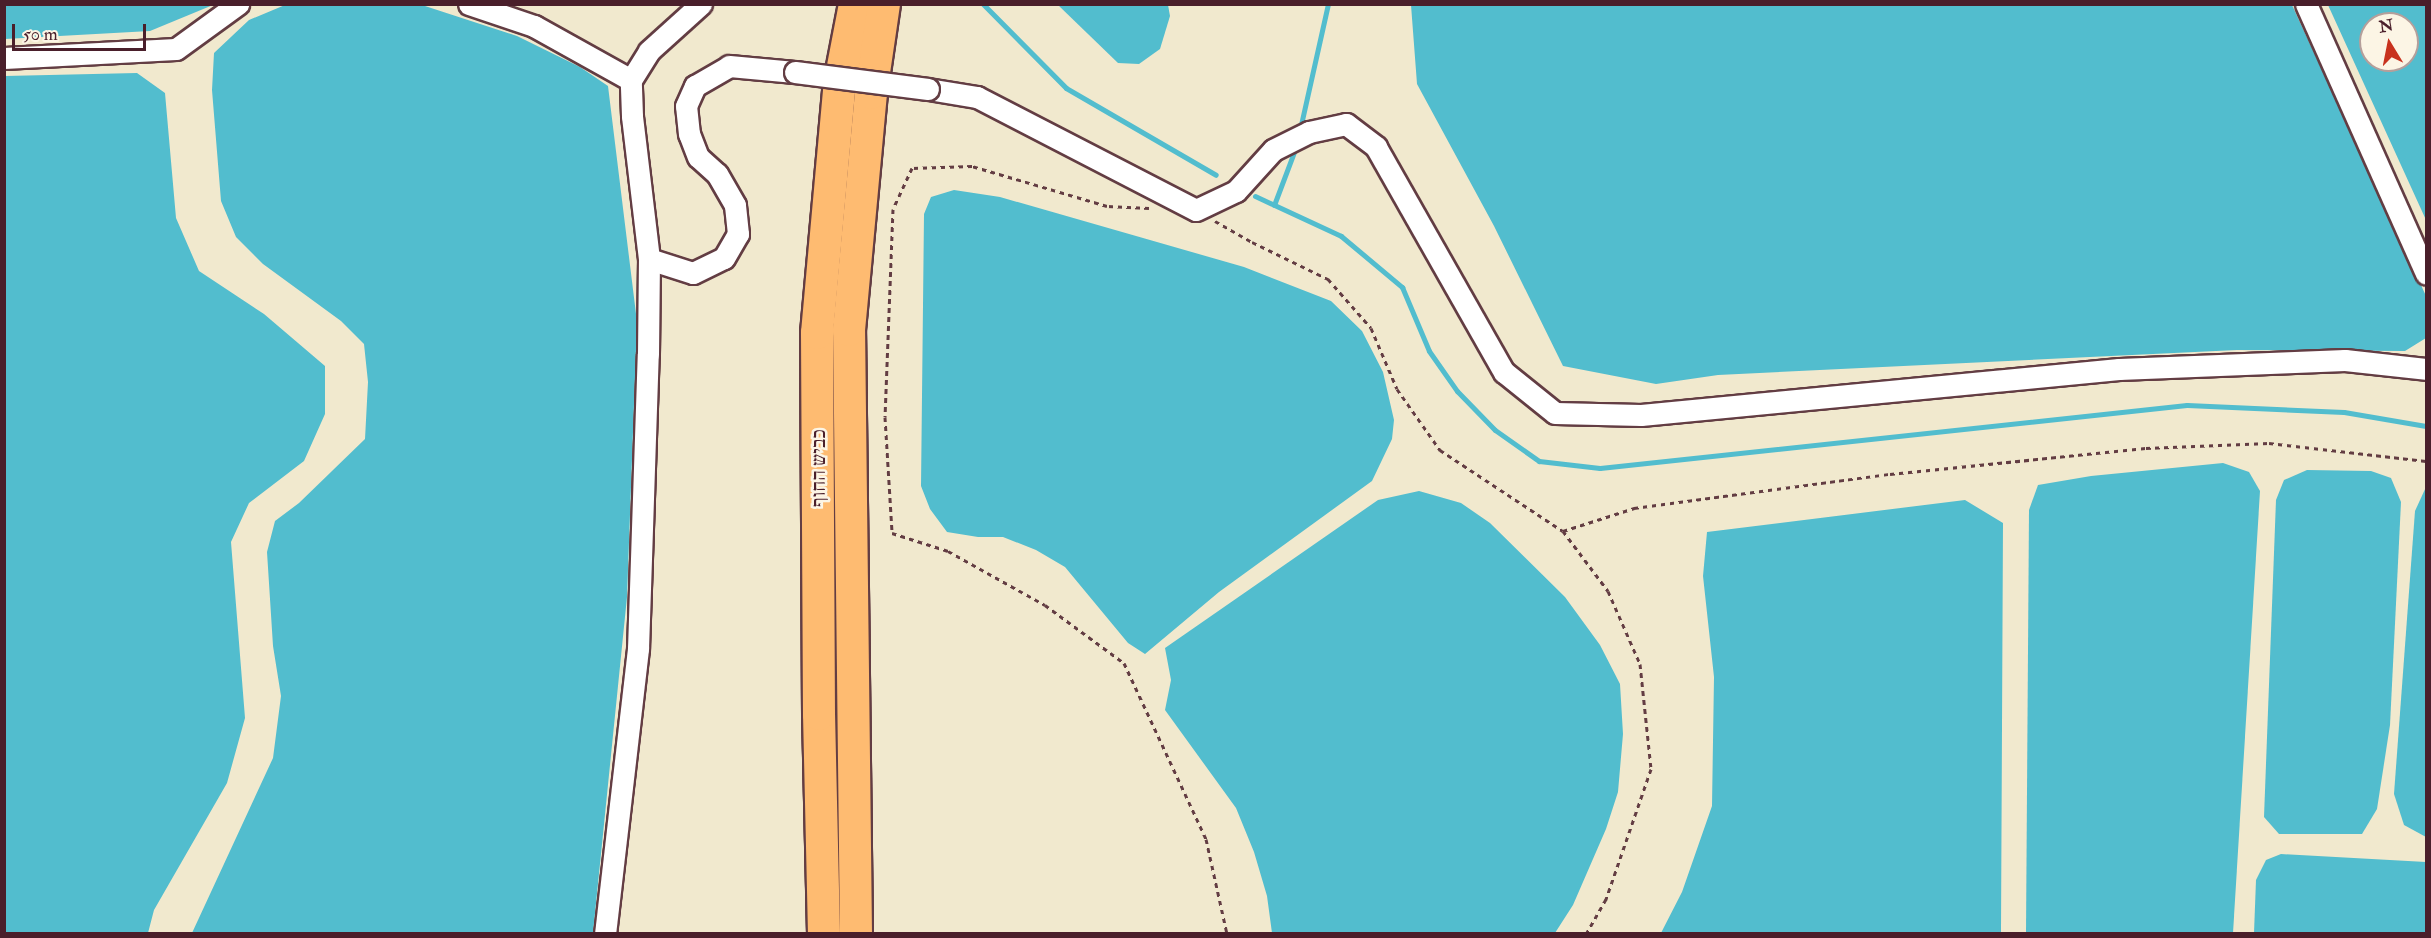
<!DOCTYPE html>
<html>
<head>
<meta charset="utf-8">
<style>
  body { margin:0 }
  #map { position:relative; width:2431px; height:938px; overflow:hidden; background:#f1e9ce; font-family:"IM FELL Double Pica","Frank Ruhl Libre",serif }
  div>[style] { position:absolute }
  .water>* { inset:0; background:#52bdce }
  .stream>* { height:5px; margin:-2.5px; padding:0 2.5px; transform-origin:2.5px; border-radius:2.5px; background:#52bdce }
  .path>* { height:3px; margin-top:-1.5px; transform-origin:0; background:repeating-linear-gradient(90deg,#633d43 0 4.5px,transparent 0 9px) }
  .roads { filter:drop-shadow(2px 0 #633d43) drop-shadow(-2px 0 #633d43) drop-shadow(0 2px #633d43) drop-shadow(0 -2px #633d43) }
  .minor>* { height:21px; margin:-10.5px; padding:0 10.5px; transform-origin:10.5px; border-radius:10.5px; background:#fff }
  .highway>* { height:32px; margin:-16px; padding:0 16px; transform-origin:16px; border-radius:16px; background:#febb71 }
  .bridges { filter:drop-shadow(2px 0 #633d43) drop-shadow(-2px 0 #633d43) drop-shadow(0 2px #633d43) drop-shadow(0 -2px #633d43) }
  .minor-bridge>* { height:21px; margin:-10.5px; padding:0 10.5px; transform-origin:10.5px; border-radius:10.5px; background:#fff }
  span { translate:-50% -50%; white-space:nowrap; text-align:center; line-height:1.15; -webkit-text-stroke:5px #fcf5e5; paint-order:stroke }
  .street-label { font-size:20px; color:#4a1f2b }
  .frame { position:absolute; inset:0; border:6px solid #4a1f2b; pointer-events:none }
  .north { position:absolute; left:2359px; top:12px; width:60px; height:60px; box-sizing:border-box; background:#fcf5e5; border:2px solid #b59f9b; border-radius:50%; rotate:350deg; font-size:16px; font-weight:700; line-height:24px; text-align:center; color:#4a1f2b }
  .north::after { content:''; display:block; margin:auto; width:21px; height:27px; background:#c8321e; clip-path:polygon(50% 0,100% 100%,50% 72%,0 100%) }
  .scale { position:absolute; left:12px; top:24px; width:134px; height:27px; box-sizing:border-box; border:3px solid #4a1f2b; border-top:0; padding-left:8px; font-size:18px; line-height:21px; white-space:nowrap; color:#4a1f2b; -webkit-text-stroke:4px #fcf5e5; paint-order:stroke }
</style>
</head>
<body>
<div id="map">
  <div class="water">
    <i style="clip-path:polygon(5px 4px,213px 4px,213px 5px,150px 31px,5px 39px)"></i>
    <i style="clip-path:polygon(285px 5px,425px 6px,517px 36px,580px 67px,608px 86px,637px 322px,627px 597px,593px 933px,192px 933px,273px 758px,281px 696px,273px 646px,267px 552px,275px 521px,299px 503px,365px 439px,368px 382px,364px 344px,341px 321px,263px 264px,236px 237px,221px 201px,212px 90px,214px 53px,249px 20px)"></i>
    <i style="clip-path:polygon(1058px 5px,1168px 5px,1170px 16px,1160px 49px,1139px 64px,1118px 63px)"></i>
    <i style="clip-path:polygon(1411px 5px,2292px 5px,2426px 296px,2426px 338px,2405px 351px,2237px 350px,1718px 375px,1656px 384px,1563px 366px,1494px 226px,1417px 84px)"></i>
    <i style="clip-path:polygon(evenodd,2328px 5px,2426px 5px,2426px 220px,2328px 5px,2371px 24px,2407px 24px,2407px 60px,2371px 60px,2371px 24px)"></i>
    <i style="clip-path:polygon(137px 73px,165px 93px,176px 218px,199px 271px,264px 314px,325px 366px,325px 414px,304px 461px,249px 503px,231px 542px,245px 718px,227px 783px,154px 910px,148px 933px,5px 933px,5px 76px)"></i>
    <i style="clip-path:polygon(954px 190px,1000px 197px,1244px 267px,1331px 301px,1362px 331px,1383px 372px,1394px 420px,1392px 439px,1372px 481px,1219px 592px,1145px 654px,1128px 643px,1065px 567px,1036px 550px,1003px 537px,978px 537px,947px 532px,930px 509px,921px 486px,924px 214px,931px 197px)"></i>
    <i style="clip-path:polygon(2223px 463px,2249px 472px,2260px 491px,2233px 933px,2026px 933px,2029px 510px,2038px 485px,2091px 476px)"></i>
    <i style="clip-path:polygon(2307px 470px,2371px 471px,2391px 478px,2401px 502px,2390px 725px,2377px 809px,2362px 834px,2279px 834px,2264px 817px,2276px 500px,2284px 480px)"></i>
    <i style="clip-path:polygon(2426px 487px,2426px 837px,2404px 825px,2394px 794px,2415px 511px)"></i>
    <i style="clip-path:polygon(1419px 491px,1461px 503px,1490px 523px,1565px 597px,1600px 645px,1620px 684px,1623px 734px,1618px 792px,1606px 829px,1573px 905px,1555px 933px,1272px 933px,1267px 896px,1254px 852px,1236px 808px,1165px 710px,1171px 680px,1165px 648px,1378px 500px)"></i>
    <i style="clip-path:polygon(1965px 500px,2003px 523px,2001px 933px,1661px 933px,1682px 892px,1712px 806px,1714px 677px,1703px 576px,1707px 532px)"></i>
    <i style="clip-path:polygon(2281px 854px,2426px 862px,2426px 933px,2254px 933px,2256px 880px,2266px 860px)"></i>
  </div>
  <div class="stream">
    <i style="left:983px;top:4px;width:118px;rotate:45.3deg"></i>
    <i style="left:1066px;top:88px;width:173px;rotate:30.1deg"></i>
    <i style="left:1300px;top:129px;width:128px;rotate:-77.4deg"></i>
    <i style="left:1255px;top:196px;width:95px;rotate:24.9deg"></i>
    <i style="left:1341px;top:236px;width:80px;rotate:39.9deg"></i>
    <i style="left:1402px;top:287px;width:69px;rotate:67.1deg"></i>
    <i style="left:1429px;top:351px;width:49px;rotate:55deg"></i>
    <i style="left:1457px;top:391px;width:54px;rotate:45.7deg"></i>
    <i style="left:1495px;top:430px;width:54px;rotate:35.2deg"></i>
    <i style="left:1539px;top:461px;width:61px;rotate:6.5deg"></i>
    <i style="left:1600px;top:468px;width:590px;rotate:-6.13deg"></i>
    <i style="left:2187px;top:405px;width:157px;rotate:2.6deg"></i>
    <i style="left:2344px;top:412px;width:83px;rotate:9.7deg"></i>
    <i style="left:1274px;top:205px;width:65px;rotate:-69.3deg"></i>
  </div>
  <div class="path">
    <i style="left:1149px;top:208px;width:42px;rotate:-177.3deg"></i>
    <i style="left:1107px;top:206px;width:141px;rotate:-163.5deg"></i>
    <i style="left:972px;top:166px;width:60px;rotate:178.1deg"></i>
    <i style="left:912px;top:168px;width:45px;rotate:114.9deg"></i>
    <i style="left:893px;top:209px;width:208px;rotate:92.2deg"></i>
    <i style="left:885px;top:417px;width:116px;rotate:86.5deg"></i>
    <i style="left:892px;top:533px;width:59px;rotate:17.8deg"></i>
    <i style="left:948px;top:551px;width:111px;rotate:29.1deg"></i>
    <i style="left:1045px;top:605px;width:98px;rotate:36.3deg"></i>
    <i style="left:1124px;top:663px;width:194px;rotate:65deg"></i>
    <i style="left:1206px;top:839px;width:97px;rotate:77.5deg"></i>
    <i style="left:1215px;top:221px;width:43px;rotate:29.6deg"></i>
    <i style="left:1252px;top:242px;width:85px;rotate:26deg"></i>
    <i style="left:1328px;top:279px;width:65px;rotate:48.7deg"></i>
    <i style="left:1371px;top:328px;width:66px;rotate:66.9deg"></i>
    <i style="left:1397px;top:389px;width:75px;rotate:54.8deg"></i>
    <i style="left:1440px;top:450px;width:147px;rotate:33.4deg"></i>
    <i style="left:1563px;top:531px;width:75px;rotate:53.1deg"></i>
    <i style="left:1608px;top:591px;width:80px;rotate:66.3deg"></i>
    <i style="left:1640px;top:664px;width:106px;rotate:84deg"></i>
    <i style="left:1651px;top:769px;width:138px;rotate:109.1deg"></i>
    <i style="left:1606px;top:899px;width:40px;rotate:119.7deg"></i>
    <i style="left:1563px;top:531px;width:75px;rotate:-17.9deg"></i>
    <i style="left:1634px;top:508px;width:258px;rotate:-7.6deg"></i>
    <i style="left:1890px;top:474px;width:257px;rotate:-5.8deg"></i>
    <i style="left:2146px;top:448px;width:123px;rotate:-2.3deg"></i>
    <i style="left:2269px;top:443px;width:158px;rotate:6.5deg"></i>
  </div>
  <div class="roads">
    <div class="minor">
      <i style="left:469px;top:4px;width:69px;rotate:18.7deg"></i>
      <i style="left:534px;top:26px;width:111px;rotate:29.1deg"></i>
      <i style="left:2306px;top:4px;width:295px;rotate:66deg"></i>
      <i style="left:4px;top:58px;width:172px;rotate:-3deg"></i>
      <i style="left:176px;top:49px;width:77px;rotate:-36deg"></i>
      <i style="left:928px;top:89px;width:50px;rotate:9.3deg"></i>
      <i style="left:977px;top:97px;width:246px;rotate:27.3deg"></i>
      <i style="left:1196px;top:210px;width:44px;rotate:-25.4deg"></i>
      <i style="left:1236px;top:191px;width:55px;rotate:-47.9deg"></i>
      <i style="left:1273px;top:150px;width:40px;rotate:-26.6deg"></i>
      <i style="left:1309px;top:132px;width:38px;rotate:-12deg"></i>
      <i style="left:1346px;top:124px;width:38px;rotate:37deg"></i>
      <i style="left:1376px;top:147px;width:259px;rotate:60.4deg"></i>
      <i style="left:1504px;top:372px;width:65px;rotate:38.8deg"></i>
      <i style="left:1555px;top:413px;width:86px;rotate:1.3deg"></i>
      <i style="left:1641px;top:415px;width:480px;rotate:-5.5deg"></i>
      <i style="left:2119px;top:369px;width:226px;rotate:-2.3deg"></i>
      <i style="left:2345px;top:360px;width:81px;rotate:6.3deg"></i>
      <i style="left:649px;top:259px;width:46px;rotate:17.7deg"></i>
      <i style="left:693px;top:273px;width:34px;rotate:-26deg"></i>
      <i style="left:724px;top:258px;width:28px;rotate:-60deg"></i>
      <i style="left:738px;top:234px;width:29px;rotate:-96deg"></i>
      <i style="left:735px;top:205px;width:36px;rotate:-120deg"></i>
      <i style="left:717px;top:174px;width:25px;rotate:-138deg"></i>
      <i style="left:698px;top:157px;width:25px;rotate:-111deg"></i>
      <i style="left:689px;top:134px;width:28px;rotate:-96deg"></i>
      <i style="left:686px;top:106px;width:22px;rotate:-66deg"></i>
      <i style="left:695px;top:86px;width:39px;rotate:-30deg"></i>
      <i style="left:729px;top:66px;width:66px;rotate:5.2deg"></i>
      <i style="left:605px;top:934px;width:287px;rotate:-83.4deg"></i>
      <i style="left:638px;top:649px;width:295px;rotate:-88.1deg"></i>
      <i style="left:648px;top:354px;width:95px;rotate:-89.4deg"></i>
      <i style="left:649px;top:259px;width:144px;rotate:-96.8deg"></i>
      <i style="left:632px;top:116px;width:36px;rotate:-92deg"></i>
      <i style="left:631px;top:80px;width:34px;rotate:-58deg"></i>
      <i style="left:649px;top:51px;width:70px;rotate:-42.1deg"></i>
    </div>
    <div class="highway">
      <i style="left:824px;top:934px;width:220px;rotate:-91.3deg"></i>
      <i style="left:819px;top:714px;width:381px;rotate:-90.3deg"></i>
      <i style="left:817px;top:333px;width:252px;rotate:-84.8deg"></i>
      <i style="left:840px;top:82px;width:79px;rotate:-79.1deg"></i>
      <i style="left:856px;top:934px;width:604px;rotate:-90.66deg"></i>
      <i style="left:849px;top:330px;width:238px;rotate:-84.7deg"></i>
      <i style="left:871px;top:93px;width:90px;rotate:-81.7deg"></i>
    </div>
  </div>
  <div class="bridges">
    <div class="minor-bridge">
      <i style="left:795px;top:72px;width:134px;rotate:7.3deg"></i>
    </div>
  </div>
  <div class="street-label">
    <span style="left:818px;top:468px;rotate:-90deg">כביש החוף</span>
  </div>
  <div class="frame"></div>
  <div class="north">N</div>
  <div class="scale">50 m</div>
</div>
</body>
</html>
